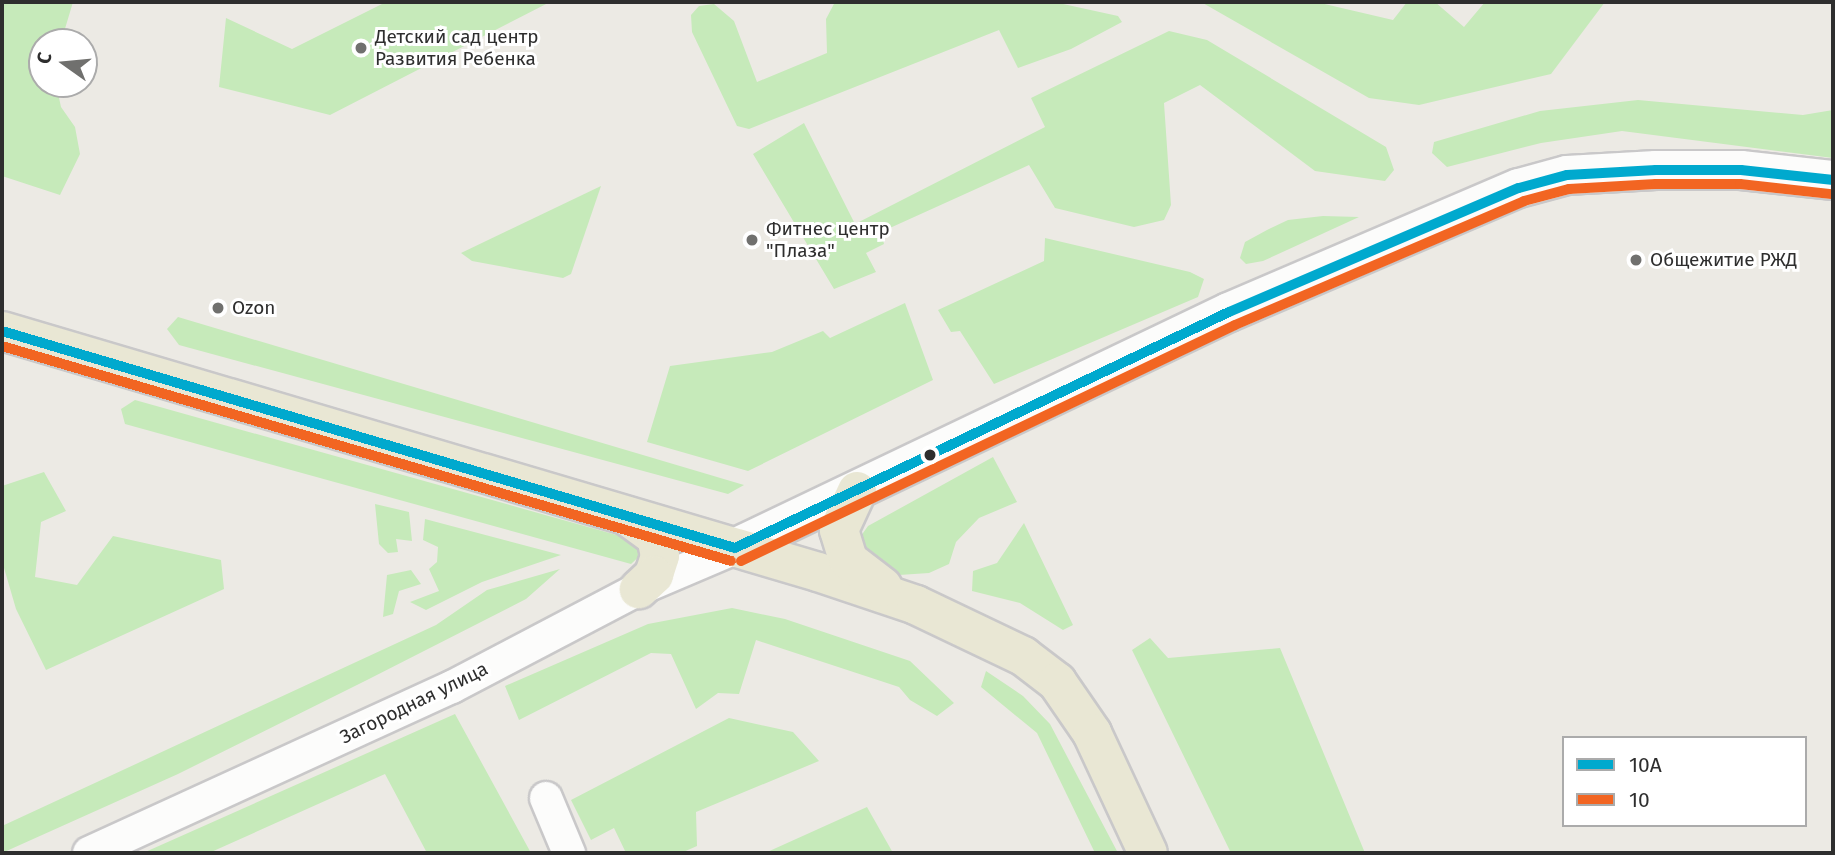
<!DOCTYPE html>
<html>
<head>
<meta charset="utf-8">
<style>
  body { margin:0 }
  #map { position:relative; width:1835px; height:855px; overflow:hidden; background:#eceae4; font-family:"Fira Sans",sans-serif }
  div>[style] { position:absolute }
  .green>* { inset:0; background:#c6eaba }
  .roads { filter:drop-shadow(2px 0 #c9c8c9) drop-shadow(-2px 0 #c9c8c9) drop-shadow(0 2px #c9c8c9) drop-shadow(0 -2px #c9c8c9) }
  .street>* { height:32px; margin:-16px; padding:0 16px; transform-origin:16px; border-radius:16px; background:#fcfcfb }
  .secondary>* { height:38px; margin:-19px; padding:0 19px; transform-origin:19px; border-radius:19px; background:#fcfcfb }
  .primary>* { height:38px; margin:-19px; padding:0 19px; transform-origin:19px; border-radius:19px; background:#e9e7d4 }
  .bus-1>* { height:10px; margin:-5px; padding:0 5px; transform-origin:5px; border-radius:5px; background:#00a9ce }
  .bus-2>* { height:10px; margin:-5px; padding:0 5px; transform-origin:5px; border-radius:5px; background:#f26522 }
  .dots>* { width:19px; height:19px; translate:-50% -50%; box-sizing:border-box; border:4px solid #fff; border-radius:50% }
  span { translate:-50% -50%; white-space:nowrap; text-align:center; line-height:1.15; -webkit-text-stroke:6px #fff; paint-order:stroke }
  .poi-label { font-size:19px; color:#2e2e2e }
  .left { translate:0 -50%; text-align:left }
  .street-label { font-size:19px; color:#2e2e2e }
  .frame { position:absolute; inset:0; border:4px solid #2e2e2e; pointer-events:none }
  .legend { position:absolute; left:1562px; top:736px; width:245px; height:91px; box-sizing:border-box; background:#fff; border:2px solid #ababab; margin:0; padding:9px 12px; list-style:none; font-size:21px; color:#2e2e2e }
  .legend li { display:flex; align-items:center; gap:14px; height:35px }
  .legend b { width:35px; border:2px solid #ababab }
  .north { position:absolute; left:28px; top:28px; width:70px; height:70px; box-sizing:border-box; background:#fff; border:2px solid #ababab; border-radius:50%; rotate:285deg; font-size:19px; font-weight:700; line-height:28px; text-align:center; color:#2e2e2e }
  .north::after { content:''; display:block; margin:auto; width:24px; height:32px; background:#70706e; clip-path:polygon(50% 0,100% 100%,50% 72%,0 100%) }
</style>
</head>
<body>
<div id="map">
  <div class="green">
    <i style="clip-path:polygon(2px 2px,73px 2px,61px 42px,42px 42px,42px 84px,56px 84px,61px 107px,75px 127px,80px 154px,60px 195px,2px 176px)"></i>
    <i style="clip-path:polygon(386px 2px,550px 2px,330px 115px,219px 87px,226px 18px,292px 49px)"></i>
    <i style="clip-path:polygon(835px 2px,1054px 2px,1118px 16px,1122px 22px,1071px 49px,1018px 68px,999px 30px,749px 129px,737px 126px,692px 32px,691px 15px,699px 6px,714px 4px,734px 21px,757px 82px,827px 53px,826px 19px)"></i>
    <i style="clip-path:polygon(1201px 2px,1316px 2px,1393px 20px,1407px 2px,1435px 2px,1464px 27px,1485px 2px,1605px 2px,1551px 74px,1419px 105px,1369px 98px)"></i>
    <i style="clip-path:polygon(1169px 31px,1207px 40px,1386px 147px,1394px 170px,1385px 181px,1315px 171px,1200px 85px,1164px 103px,1171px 205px,1164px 220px,1134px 227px,1055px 208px,1029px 165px,881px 232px,884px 244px,866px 253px,876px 272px,834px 289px,753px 154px,804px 123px,855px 224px,1045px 127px,1031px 98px)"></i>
    <i style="clip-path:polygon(1638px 100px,1803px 115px,1833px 110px,1833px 158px,1622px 131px,1541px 143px,1447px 167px,1432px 153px,1434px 142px,1540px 111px)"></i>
    <i style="clip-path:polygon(601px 186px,571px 274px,563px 278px,472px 261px,461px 253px)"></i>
    <i style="clip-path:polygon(1323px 216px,1359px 217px,1263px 261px,1246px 264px,1240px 258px,1245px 242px,1267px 230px,1288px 220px)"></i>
    <i style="clip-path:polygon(1045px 238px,1190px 272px,1204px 279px,1198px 297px,994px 384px,960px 331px,951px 332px,938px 310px,1044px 261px)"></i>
    <i style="clip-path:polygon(905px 303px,933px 380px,748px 471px,647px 442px,670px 366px,772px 352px,823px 331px,830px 338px)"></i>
    <i style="clip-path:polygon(178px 317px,744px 485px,728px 494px,179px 345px,167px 329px)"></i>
    <i style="clip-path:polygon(135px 400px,638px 541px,643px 553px,631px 564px,125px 424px,121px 409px)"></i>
    <i style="clip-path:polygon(993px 457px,1017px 502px,979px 518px,956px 542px,949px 564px,929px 573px,899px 575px,865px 557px,858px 540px,868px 526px)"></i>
    <i style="clip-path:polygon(44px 472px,66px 511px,41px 522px,35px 577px,77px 585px,113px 536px,221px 560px,224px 589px,46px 670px,16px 609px,2px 561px,2px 486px)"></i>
    <i style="clip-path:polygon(375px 504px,409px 512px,412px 541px,396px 539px,398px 552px,388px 553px,379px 544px)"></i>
    <i style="clip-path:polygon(425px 519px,561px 555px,482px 582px,426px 610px,410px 602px,439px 591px,429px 569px,437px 562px,438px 547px,423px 540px)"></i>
    <i style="clip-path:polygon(1024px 523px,1073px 625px,1063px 630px,1020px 603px,972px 591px,973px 571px,997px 563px)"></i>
    <i style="clip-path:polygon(560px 569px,526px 599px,367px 680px,178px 774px,2px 853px,2px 826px,436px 625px,487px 590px)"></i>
    <i style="clip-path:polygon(411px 570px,421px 584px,399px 591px,393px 614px,383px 617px,387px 575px)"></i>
    <i style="clip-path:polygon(732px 608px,785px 619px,910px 661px,954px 703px,937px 716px,910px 700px,899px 687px,756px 640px,739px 694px,718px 693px,696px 709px,671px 654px,651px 653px,519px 720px,505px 686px,648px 624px)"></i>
    <i style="clip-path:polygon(1150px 638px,1168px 658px,1280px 648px,1365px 853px,1231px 853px,1132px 650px)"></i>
    <i style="clip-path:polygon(986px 671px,1023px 696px,1050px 724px,1118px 853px,1095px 853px,1037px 733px,981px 687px)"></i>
    <i style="clip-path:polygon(455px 714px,531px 853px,427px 853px,385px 774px,209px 853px,143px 853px)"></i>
    <i style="clip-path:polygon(729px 718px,793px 732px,819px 761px,696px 812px,697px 846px,681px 853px,626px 853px,614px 828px,591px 840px,571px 800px)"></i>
    <i style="clip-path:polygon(867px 807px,893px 853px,765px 853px)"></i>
  </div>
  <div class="roads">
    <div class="street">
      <i style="left:546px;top:798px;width:60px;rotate:67.3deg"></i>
      <i style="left:89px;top:853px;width:399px;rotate:-24.6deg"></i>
      <i style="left:452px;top:687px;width:211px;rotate:-27.7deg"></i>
      <i style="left:639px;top:589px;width:104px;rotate:-23.1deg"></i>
    </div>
    <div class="secondary">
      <i style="left:735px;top:548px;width:547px;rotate:-25.54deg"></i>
      <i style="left:1229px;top:312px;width:315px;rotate:-23.2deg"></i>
      <i style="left:1519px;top:188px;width:50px;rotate:-15.2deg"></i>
      <i style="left:1567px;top:175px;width:89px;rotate:-3.2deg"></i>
      <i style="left:1656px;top:170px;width:85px"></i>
      <i style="left:1741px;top:170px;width:93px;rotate:6.2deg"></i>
    </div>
    <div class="primary">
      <i style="left:2px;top:331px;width:851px;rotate:16.45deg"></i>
      <i style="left:818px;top:572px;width:103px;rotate:18.6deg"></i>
      <i style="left:916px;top:605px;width:119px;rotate:25.5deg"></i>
      <i style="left:1023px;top:656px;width:43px;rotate:37.4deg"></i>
      <i style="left:1057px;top:682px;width:62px;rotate:55.5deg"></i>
      <i style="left:1092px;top:733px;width:132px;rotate:65deg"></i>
      <i style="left:857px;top:491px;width:43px;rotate:114.8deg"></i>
      <i style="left:839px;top:530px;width:31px;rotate:73deg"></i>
      <i style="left:848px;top:560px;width:44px;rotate:37.6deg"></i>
      <i style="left:627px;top:516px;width:36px;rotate:36deg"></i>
      <i style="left:656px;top:537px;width:19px;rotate:78deg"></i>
      <i style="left:660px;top:556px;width:20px;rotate:108deg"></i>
      <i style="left:654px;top:575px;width:21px;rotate:137deg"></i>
    </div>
  </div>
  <div class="bus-1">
    <i style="left:2px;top:331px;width:764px;rotate:16.49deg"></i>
    <i style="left:735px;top:548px;width:547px;rotate:-25.54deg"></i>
    <i style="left:1229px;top:312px;width:315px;rotate:-23.2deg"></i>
    <i style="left:1519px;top:188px;width:50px;rotate:-15.2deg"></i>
    <i style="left:1567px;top:175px;width:89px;rotate:-3.2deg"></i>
    <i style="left:1656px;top:170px;width:85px"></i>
    <i style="left:1741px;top:170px;width:93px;rotate:6.2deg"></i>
  </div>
  <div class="bus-2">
    <i style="left:2px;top:346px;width:760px;rotate:16.43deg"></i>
    <i style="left:741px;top:561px;width:547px;rotate:-25.54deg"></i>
    <i style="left:1235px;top:325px;width:314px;rotate:-23.2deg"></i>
    <i style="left:1524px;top:201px;width:47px;rotate:-14.9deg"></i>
    <i style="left:1569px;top:189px;width:87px;rotate:-3.3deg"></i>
    <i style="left:1656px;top:184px;width:84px"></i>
    <i style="left:1740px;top:184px;width:92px;rotate:6.3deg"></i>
  </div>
  <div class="dots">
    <i style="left:361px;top:48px;background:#70706e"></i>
    <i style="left:752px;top:240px;background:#70706e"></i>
    <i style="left:1636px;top:260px;background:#70706e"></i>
    <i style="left:218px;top:308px;background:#70706e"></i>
    <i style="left:930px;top:455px;background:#2e2e2e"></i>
  </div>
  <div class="poi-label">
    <span class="left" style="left:375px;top:48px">Детский сад центр<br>Развития Ребенка</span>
    <span class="left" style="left:766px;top:240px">Фитнес центр<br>"Плаза"</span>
    <span class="left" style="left:1650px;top:260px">Общежитие РЖД</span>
    <span class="left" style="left:232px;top:308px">Ozon</span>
  </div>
  <div class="street-label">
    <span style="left:414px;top:703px;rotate:-26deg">Загородная улица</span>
  </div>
  <div class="frame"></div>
  <ul class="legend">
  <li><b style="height:9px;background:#00a9ce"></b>10А</li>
  <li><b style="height:9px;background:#f26522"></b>10</li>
  </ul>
  <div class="north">С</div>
</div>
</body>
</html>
